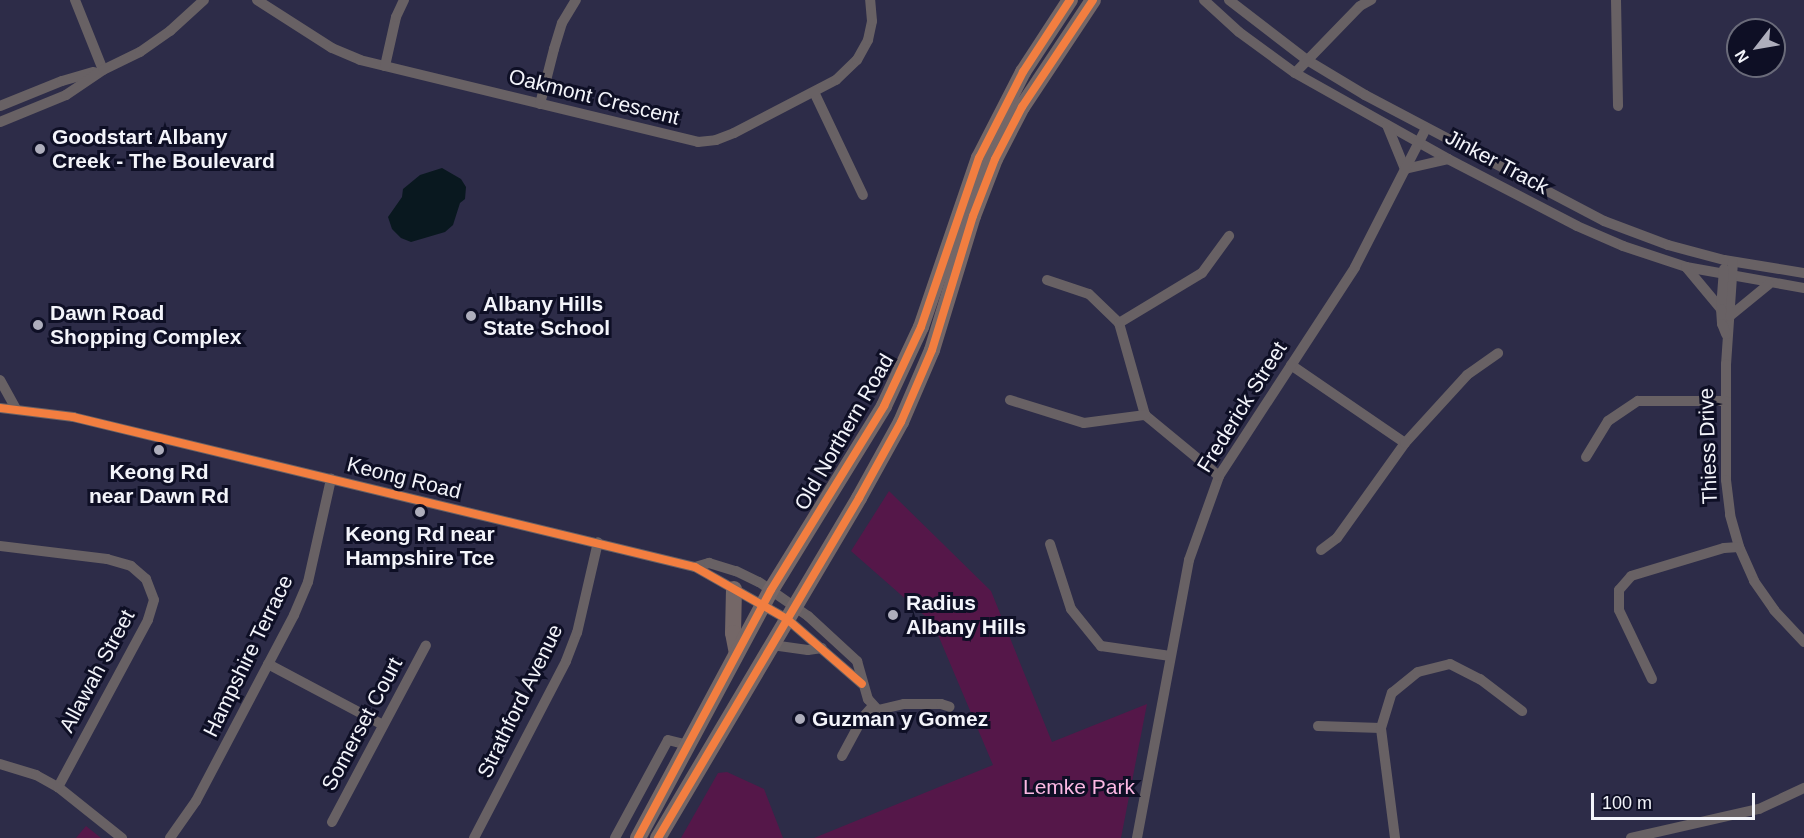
<!DOCTYPE html>
<html>
<head>
<meta charset="utf-8">
<style>
  body { margin:0 }
  #map { position:relative; width:1804px; height:838px; overflow:hidden; background:#2d2c48; font-family:Arial,sans-serif }
  div>[style] { position:absolute }
  .green>* { inset:0; background:#551749 }
  .water>* { inset:0; background:#09181f }
  .minor>* { height:10px; margin:-5px; padding:0 5px; transform-origin:5px; border-radius:5px; background:#686164 }
  .highway>* { height:16px; margin:-8px; padding:0 8px; transform-origin:8px; border-radius:8px; background:#746767 }
  .cycleway>* { height:8px; margin:-4px; padding:0 4px; transform-origin:4px; border-radius:4px; background:#f27e40 }
  .dots>* { width:16px; height:16px; translate:-50% -50%; box-sizing:border-box; border:3px solid #0e0f25; border-radius:50% }
  span { translate:-50% -50%; white-space:nowrap; text-align:center; line-height:1.15; -webkit-text-stroke:6px #0e0f25; paint-order:stroke }
  .street-label { font-size:21px; color:#f3f4fa }
  .poi-label { font-size:21px; color:#f3f4fa; font-weight:700 }
  .left { translate:0 -50%; text-align:left }
  .park-label { font-size:21px; color:#fbb8e3 }
  .north { position:absolute; left:1726px; top:18px; width:60px; height:60px; box-sizing:border-box; background:#0e0f25; border:2px solid #6a6b7a; border-radius:50%; rotate:239deg; font-size:16px; font-weight:700; line-height:24px; text-align:center; color:#f3f4fa }
  .north::after { content:''; display:block; margin:auto; width:21px; height:27px; background:#aeaebc; clip-path:polygon(50% 0,100% 100%,50% 72%,0 100%) }
  .scale { position:absolute; left:1591px; top:793px; width:164px; height:27px; box-sizing:border-box; border:3px solid #f3f4fa; border-top:0; padding-left:8px; font-size:18px; line-height:21px; white-space:nowrap; color:#f3f4fa; -webkit-text-stroke:4px #0e0f25; paint-order:stroke }
</style>
</head>
<body>
<div id="map">
  <div class="green">
    <i style="clip-path:polygon(889px 491px,991px 591px,1052px 742px,1147px 704px,1121px 838px,814px 838px,993px 765px,933px 623px,851px 551px)"></i>
    <i style="clip-path:polygon(727px 772px,764px 789px,783px 838px,681px 838px,718px 773px)"></i>
    <i style="clip-path:polygon(86px 826px,101px 838px,76px 838px)"></i>
  </div>
  <div class="water">
    <i style="clip-path:polygon(442px 168px,461px 179px,466px 187px,465px 199px,460px 203px,453px 225px,445px 232px,411px 242px,401px 238px,392px 229px,388px 217px,402px 197px,403px 189px,420px 175px)"></i>
  </div>
  <div class="minor">
    <i style="left:75px;top:0;width:75px;rotate:68.2deg"></i>
    <i style="left:257px;top:0;width:89px;rotate:32.6deg"></i>
    <i style="left:332px;top:48px;width:30px;rotate:23deg"></i>
    <i style="left:360px;top:60px;width:348px;rotate:13.6deg"></i>
    <i style="left:698px;top:142px;width:18px;rotate:-6deg"></i>
    <i style="left:716px;top:140px;width:19px;rotate:-21deg"></i>
    <i style="left:734px;top:133px;width:115px;rotate:-27.5deg"></i>
    <i style="left:836px;top:80px;width:29px;rotate:-44deg"></i>
    <i style="left:857px;top:60px;width:23px;rotate:-61deg"></i>
    <i style="left:868px;top:40px;width:19px;rotate:-78deg"></i>
    <i style="left:872px;top:21px;width:21px;rotate:-95deg"></i>
    <i style="left:1204px;top:0;width:47px;rotate:42.4deg"></i>
    <i style="left:1239px;top:32px;width:69px;rotate:36.2deg"></i>
    <i style="left:1295px;top:73px;width:176px;rotate:29.3deg"></i>
    <i style="left:1448px;top:159px;width:145px;rotate:27.4deg"></i>
    <i style="left:1577px;top:226px;width:50px;rotate:23.5deg"></i>
    <i style="left:1623px;top:246px;width:66px;rotate:18.4deg"></i>
    <i style="left:1686px;top:267px;width:120px;rotate:10.1deg"></i>
    <i style="left:1229px;top:0;width:98px;rotate:37.6deg"></i>
    <i style="left:1307px;top:60px;width:68px;rotate:31.1deg"></i>
    <i style="left:1365px;top:95px;width:270px;rotate:27.8deg"></i>
    <i style="left:1604px;top:221px;width:68px;rotate:20.6deg"></i>
    <i style="left:1668px;top:245px;width:58px;rotate:15deg"></i>
    <i style="left:1724px;top:260px;width:81px;rotate:9.2deg"></i>
    <i style="left:1616px;top:0;width:106px;rotate:88.9deg"></i>
    <i style="left:385px;top:66px;width:50px;rotate:-77.3deg"></i>
    <i style="left:396px;top:17px;width:19px;rotate:-65deg"></i>
    <i style="left:1295px;top:73px;width:93px;rotate:-45.9deg"></i>
    <i style="left:1360px;top:6px;width:13px;rotate:-29deg"></i>
    <i style="left:814px;top:92px;width:114px;rotate:64.6deg"></i>
    <i style="left:540px;top:104px;width:57px;rotate:-75.7deg"></i>
    <i style="left:554px;top:49px;width:27px;rotate:-73deg"></i>
    <i style="left:562px;top:23px;width:27px;rotate:-59deg"></i>
    <i style="left:0;top:106px;width:67px;rotate:-22deg"></i>
    <i style="left:62px;top:81px;width:33px;rotate:-16deg"></i>
    <i style="left:0;top:122px;width:71px;rotate:-22.2deg"></i>
    <i style="left:66px;top:95px;width:45px;rotate:-34deg"></i>
    <i style="left:103px;top:70px;width:41px;rotate:-25.9deg"></i>
    <i style="left:140px;top:52px;width:37px;rotate:-35deg"></i>
    <i style="left:170px;top:31px;width:46px;rotate:-42.4deg"></i>
    <i style="left:1387px;top:125px;width:48px;rotate:67.8deg"></i>
    <i style="left:1405px;top:169px;width:44px;rotate:-13.1deg"></i>
    <i style="left:1733px;top:262px;width:102px;rotate:93.9deg"></i>
    <i style="left:1726px;top:364px;width:116px;rotate:90deg"></i>
    <i style="left:1726px;top:480px;width:35px;rotate:83deg"></i>
    <i style="left:1730px;top:515px;width:35px;rotate:74deg"></i>
    <i style="left:1740px;top:549px;width:35px;rotate:66deg"></i>
    <i style="left:1754px;top:581px;width:35px;rotate:55deg"></i>
    <i style="left:1774px;top:610px;width:44px;rotate:46.8deg"></i>
    <i style="left:1686px;top:267px;width:55px;rotate:50.2deg"></i>
    <i style="left:1724px;top:269px;width:40px;rotate:94.3deg"></i>
    <i style="left:1721px;top:309px;width:15px;rotate:86deg"></i>
    <i style="left:1722px;top:324px;width:11px;rotate:68deg"></i>
    <i style="left:1047px;top:280px;width:44px;rotate:18.4deg"></i>
    <i style="left:1089px;top:294px;width:42px;rotate:44deg"></i>
    <i style="left:1119px;top:323px;width:96px;rotate:74.2deg"></i>
    <i style="left:1145px;top:415px;width:96px;rotate:39.5deg"></i>
    <i style="left:1730px;top:316px;width:50px;rotate:-39.4deg"></i>
    <i style="left:1119px;top:323px;width:97px;rotate:-31.1deg"></i>
    <i style="left:1202px;top:273px;width:46px;rotate:-53.9deg"></i>
    <i style="left:1291px;top:365px;width:138px;rotate:34.4deg"></i>
    <i style="left:0;top:380px;width:33px;rotate:61deg"></i>
    <i style="left:1010px;top:400px;width:77px;rotate:17.3deg"></i>
    <i style="left:1084px;top:423px;width:62px;rotate:-7.5deg"></i>
    <i style="left:0;top:408px;width:74px;rotate:7deg"></i>
    <i style="left:73px;top:417px;width:640px;rotate:13.56deg"></i>
    <i style="left:695px;top:567px;width:106px;rotate:29.5deg"></i>
    <i style="left:787px;top:619px;width:99px;rotate:40.9deg"></i>
    <i style="left:1586px;top:457px;width:42px;rotate:-58.6deg"></i>
    <i style="left:1608px;top:421px;width:36px;rotate:-34deg"></i>
    <i style="left:1638px;top:401px;width:88px"></i>
    <i style="left:1050px;top:544px;width:68px;rotate:72.1deg"></i>
    <i style="left:1071px;top:609px;width:48px;rotate:51deg"></i>
    <i style="left:1101px;top:646px;width:70px;rotate:8.2deg"></i>
    <i style="left:0;top:546px;width:108px;rotate:6.9deg"></i>
    <i style="left:107px;top:559px;width:25px;rotate:16deg"></i>
    <i style="left:131px;top:566px;width:20px;rotate:41deg"></i>
    <i style="left:146px;top:579px;width:22px;rotate:69deg"></i>
    <i style="left:154px;top:600px;width:21px;rotate:107deg"></i>
    <i style="left:148px;top:620px;width:190px;rotate:118.3deg"></i>
    <i style="left:1321px;top:550px;width:20px;rotate:-37deg"></i>
    <i style="left:1337px;top:538px;width:117px;rotate:-54.4deg"></i>
    <i style="left:1405px;top:443px;width:92px;rotate:-47.6deg"></i>
    <i style="left:1467px;top:375px;width:38px;rotate:-35deg"></i>
    <i style="left:695px;top:567px;width:15px;rotate:-16deg"></i>
    <i style="left:709px;top:563px;width:28px;rotate:17deg"></i>
    <i style="left:736px;top:571px;width:25px;rotate:26deg"></i>
    <i style="left:759px;top:582px;width:60px;rotate:34.8deg"></i>
    <i style="left:808px;top:616px;width:67px;rotate:42.6deg"></i>
    <i style="left:857px;top:661px;width:40px;rotate:74deg"></i>
    <i style="left:868px;top:699px;width:15px;rotate:48deg"></i>
    <i style="left:878px;top:710px;width:27px;rotate:-13deg"></i>
    <i style="left:904px;top:704px;width:37px"></i>
    <i style="left:941px;top:704px;width:9px;rotate:18deg"></i>
    <i style="left:772px;top:645px;width:36px;rotate:8deg"></i>
    <i style="left:808px;top:650px;width:14px;rotate:-8deg"></i>
    <i style="left:268px;top:664px;width:130px;rotate:27.9deg"></i>
    <i style="left:1652px;top:679px;width:76px;rotate:-115.6deg"></i>
    <i style="left:1619px;top:610px;width:20px;rotate:-90deg"></i>
    <i style="left:1619px;top:590px;width:18px;rotate:-49deg"></i>
    <i style="left:1631px;top:576px;width:97px;rotate:-16.8deg"></i>
    <i style="left:1724px;top:548px;width:15px;rotate:-4deg"></i>
    <i style="left:1318px;top:726px;width:63px;rotate:1.8deg"></i>
    <i style="left:842px;top:756px;width:44px;rotate:-61.7deg"></i>
    <i style="left:863px;top:717px;width:15px;rotate:-48deg"></i>
    <i style="left:0;top:764px;width:38px;rotate:17deg"></i>
    <i style="left:36px;top:775px;width:25px;rotate:29deg"></i>
    <i style="left:58px;top:787px;width:82px;rotate:38.6deg"></i>
    <i style="left:332px;top:822px;width:200px;rotate:-62deg"></i>
    <i style="left:170px;top:838px;width:45px;rotate:-54.9deg"></i>
    <i style="left:196px;top:801px;width:210px;rotate:-62.2deg"></i>
    <i style="left:294px;top:615px;width:36px;rotate:-67deg"></i>
    <i style="left:308px;top:582px;width:106px;rotate:-77.4deg"></i>
    <i style="left:474px;top:838px;width:199px;rotate:-62.5deg"></i>
    <i style="left:566px;top:661px;width:30px;rotate:-69deg"></i>
    <i style="left:577px;top:633px;width:93px;rotate:-77deg"></i>
    <i style="left:615px;top:838px;width:111px;rotate:-61.6deg"></i>
    <i style="left:668px;top:740px;width:21px;rotate:14deg"></i>
    <i style="left:1137px;top:838px;width:283px;rotate:-79.4deg"></i>
    <i style="left:1189px;top:560px;width:89px;rotate:-70.3deg"></i>
    <i style="left:1219px;top:476px;width:249px;rotate:-56.9deg"></i>
    <i style="left:1355px;top:267px;width:156px;rotate:-62.9deg"></i>
    <i style="left:1395px;top:838px;width:111px;rotate:-97.3deg"></i>
    <i style="left:1381px;top:728px;width:37px;rotate:-73deg"></i>
    <i style="left:1392px;top:693px;width:33px;rotate:-39deg"></i>
    <i style="left:1418px;top:672px;width:33px;rotate:-14deg"></i>
    <i style="left:1450px;top:664px;width:34px;rotate:27deg"></i>
    <i style="left:1480px;top:679px;width:53px;rotate:37.3deg"></i>
    <i style="left:1631px;top:838px;width:131px;rotate:-12.8deg"></i>
    <i style="left:1759px;top:809px;width:50px;rotate:-25deg"></i>
  </div>
  <div class="highway">
    <i style="left:734px;top:589px;width:44px;rotate:91.3deg"></i>
    <i style="left:733px;top:633px;width:20px;rotate:79deg"></i>
    <i style="left:638px;top:838px;width:281px;rotate:-61.8deg"></i>
    <i style="left:771px;top:590px;width:216px;rotate:-58.4deg"></i>
    <i style="left:884px;top:406px;width:87px;rotate:-64.9deg"></i>
    <i style="left:921px;top:327px;width:179px;rotate:-71.1deg"></i>
    <i style="left:979px;top:158px;width:97px;rotate:-62.9deg"></i>
    <i style="left:1023px;top:72px;width:86px;rotate:-56.9deg"></i>
    <i style="left:658px;top:838px;width:395px;rotate:-59.4deg"></i>
    <i style="left:859px;top:498px;width:87px;rotate:-61.1deg"></i>
    <i style="left:901px;top:422px;width:78px;rotate:-66.7deg"></i>
    <i style="left:932px;top:350px;width:140px;rotate:-73deg"></i>
    <i style="left:973px;top:216px;width:61px;rotate:-68.9deg"></i>
    <i style="left:995px;top:159px;width:59px;rotate:-62.6deg"></i>
    <i style="left:1022px;top:107px;width:128px;rotate:-56.4deg"></i>
  </div>
  <div class="cycleway">
    <i style="left:0;top:408px;width:74px;rotate:7deg"></i>
    <i style="left:73px;top:417px;width:640px;rotate:13.56deg"></i>
    <i style="left:695px;top:567px;width:106px;rotate:29.5deg"></i>
    <i style="left:787px;top:619px;width:99px;rotate:40.9deg"></i>
    <i style="left:638px;top:838px;width:281px;rotate:-61.8deg"></i>
    <i style="left:771px;top:590px;width:216px;rotate:-58.4deg"></i>
    <i style="left:884px;top:406px;width:87px;rotate:-64.9deg"></i>
    <i style="left:921px;top:327px;width:179px;rotate:-71.1deg"></i>
    <i style="left:979px;top:158px;width:97px;rotate:-62.9deg"></i>
    <i style="left:1023px;top:72px;width:86px;rotate:-56.9deg"></i>
    <i style="left:658px;top:838px;width:395px;rotate:-59.4deg"></i>
    <i style="left:859px;top:498px;width:87px;rotate:-61.1deg"></i>
    <i style="left:901px;top:422px;width:78px;rotate:-66.7deg"></i>
    <i style="left:932px;top:350px;width:140px;rotate:-73deg"></i>
    <i style="left:973px;top:216px;width:61px;rotate:-68.9deg"></i>
    <i style="left:995px;top:159px;width:59px;rotate:-62.6deg"></i>
    <i style="left:1022px;top:107px;width:128px;rotate:-56.4deg"></i>
  </div>
  <div class="dots">
    <i style="left:40px;top:149px;background:#aeaebc"></i>
    <i style="left:471px;top:316px;background:#aeaebc"></i>
    <i style="left:38px;top:325px;background:#aeaebc"></i>
    <i style="left:159px;top:450px;background:#aeaebc"></i>
    <i style="left:420px;top:512px;background:#aeaebc"></i>
    <i style="left:893px;top:615px;background:#aeaebc"></i>
    <i style="left:800px;top:719px;background:#aeaebc"></i>
  </div>
  <div class="street-label">
    <span style="left:594px;top:97px;rotate:14deg">Oakmont Crescent</span>
    <span style="left:1497px;top:162px;rotate:28deg">Jinker Track</span>
    <span style="left:1242px;top:407px;rotate:-58deg">Frederick Street</span>
    <span style="left:844px;top:432px;rotate:-60deg">Old Northern Road</span>
    <span style="left:1708px;top:446px;rotate:-92deg">Thiess Drive</span>
    <span style="left:404px;top:478px;rotate:14deg">Keong Road</span>
    <span style="left:248px;top:656px;rotate:-64deg">Hampshire Terrace</span>
    <span style="left:97px;top:671px;rotate:-62deg">Allawah Street</span>
    <span style="left:520px;top:701px;rotate:-64deg">Strathford Avenue</span>
    <span style="left:362px;top:724px;rotate:-62deg">Somerset Court</span>
  </div>
  <div class="poi-label">
    <span class="left" style="left:52px;top:149px">Goodstart Albany<br>Creek - The Boulevard</span>
    <span class="left" style="left:483px;top:316px">Albany Hills<br>State School</span>
    <span class="left" style="left:50px;top:325px">Dawn Road<br>Shopping Complex</span>
    <span style="left:159px;top:484px">Keong Rd<br>near Dawn Rd</span>
    <span style="left:420px;top:546px">Keong Rd near<br>Hampshire Tce</span>
    <span class="left" style="left:906px;top:615px">Radius<br>Albany Hills</span>
    <span class="left" style="left:812px;top:719px">Guzman y Gomez</span>
  </div>
  <div class="park-label">
    <span style="left:1079px;top:787px">Lemke Park</span>
  </div>
  <div class="north">N</div>
  <div class="scale">100 m</div>
</div>
</body>
</html>
